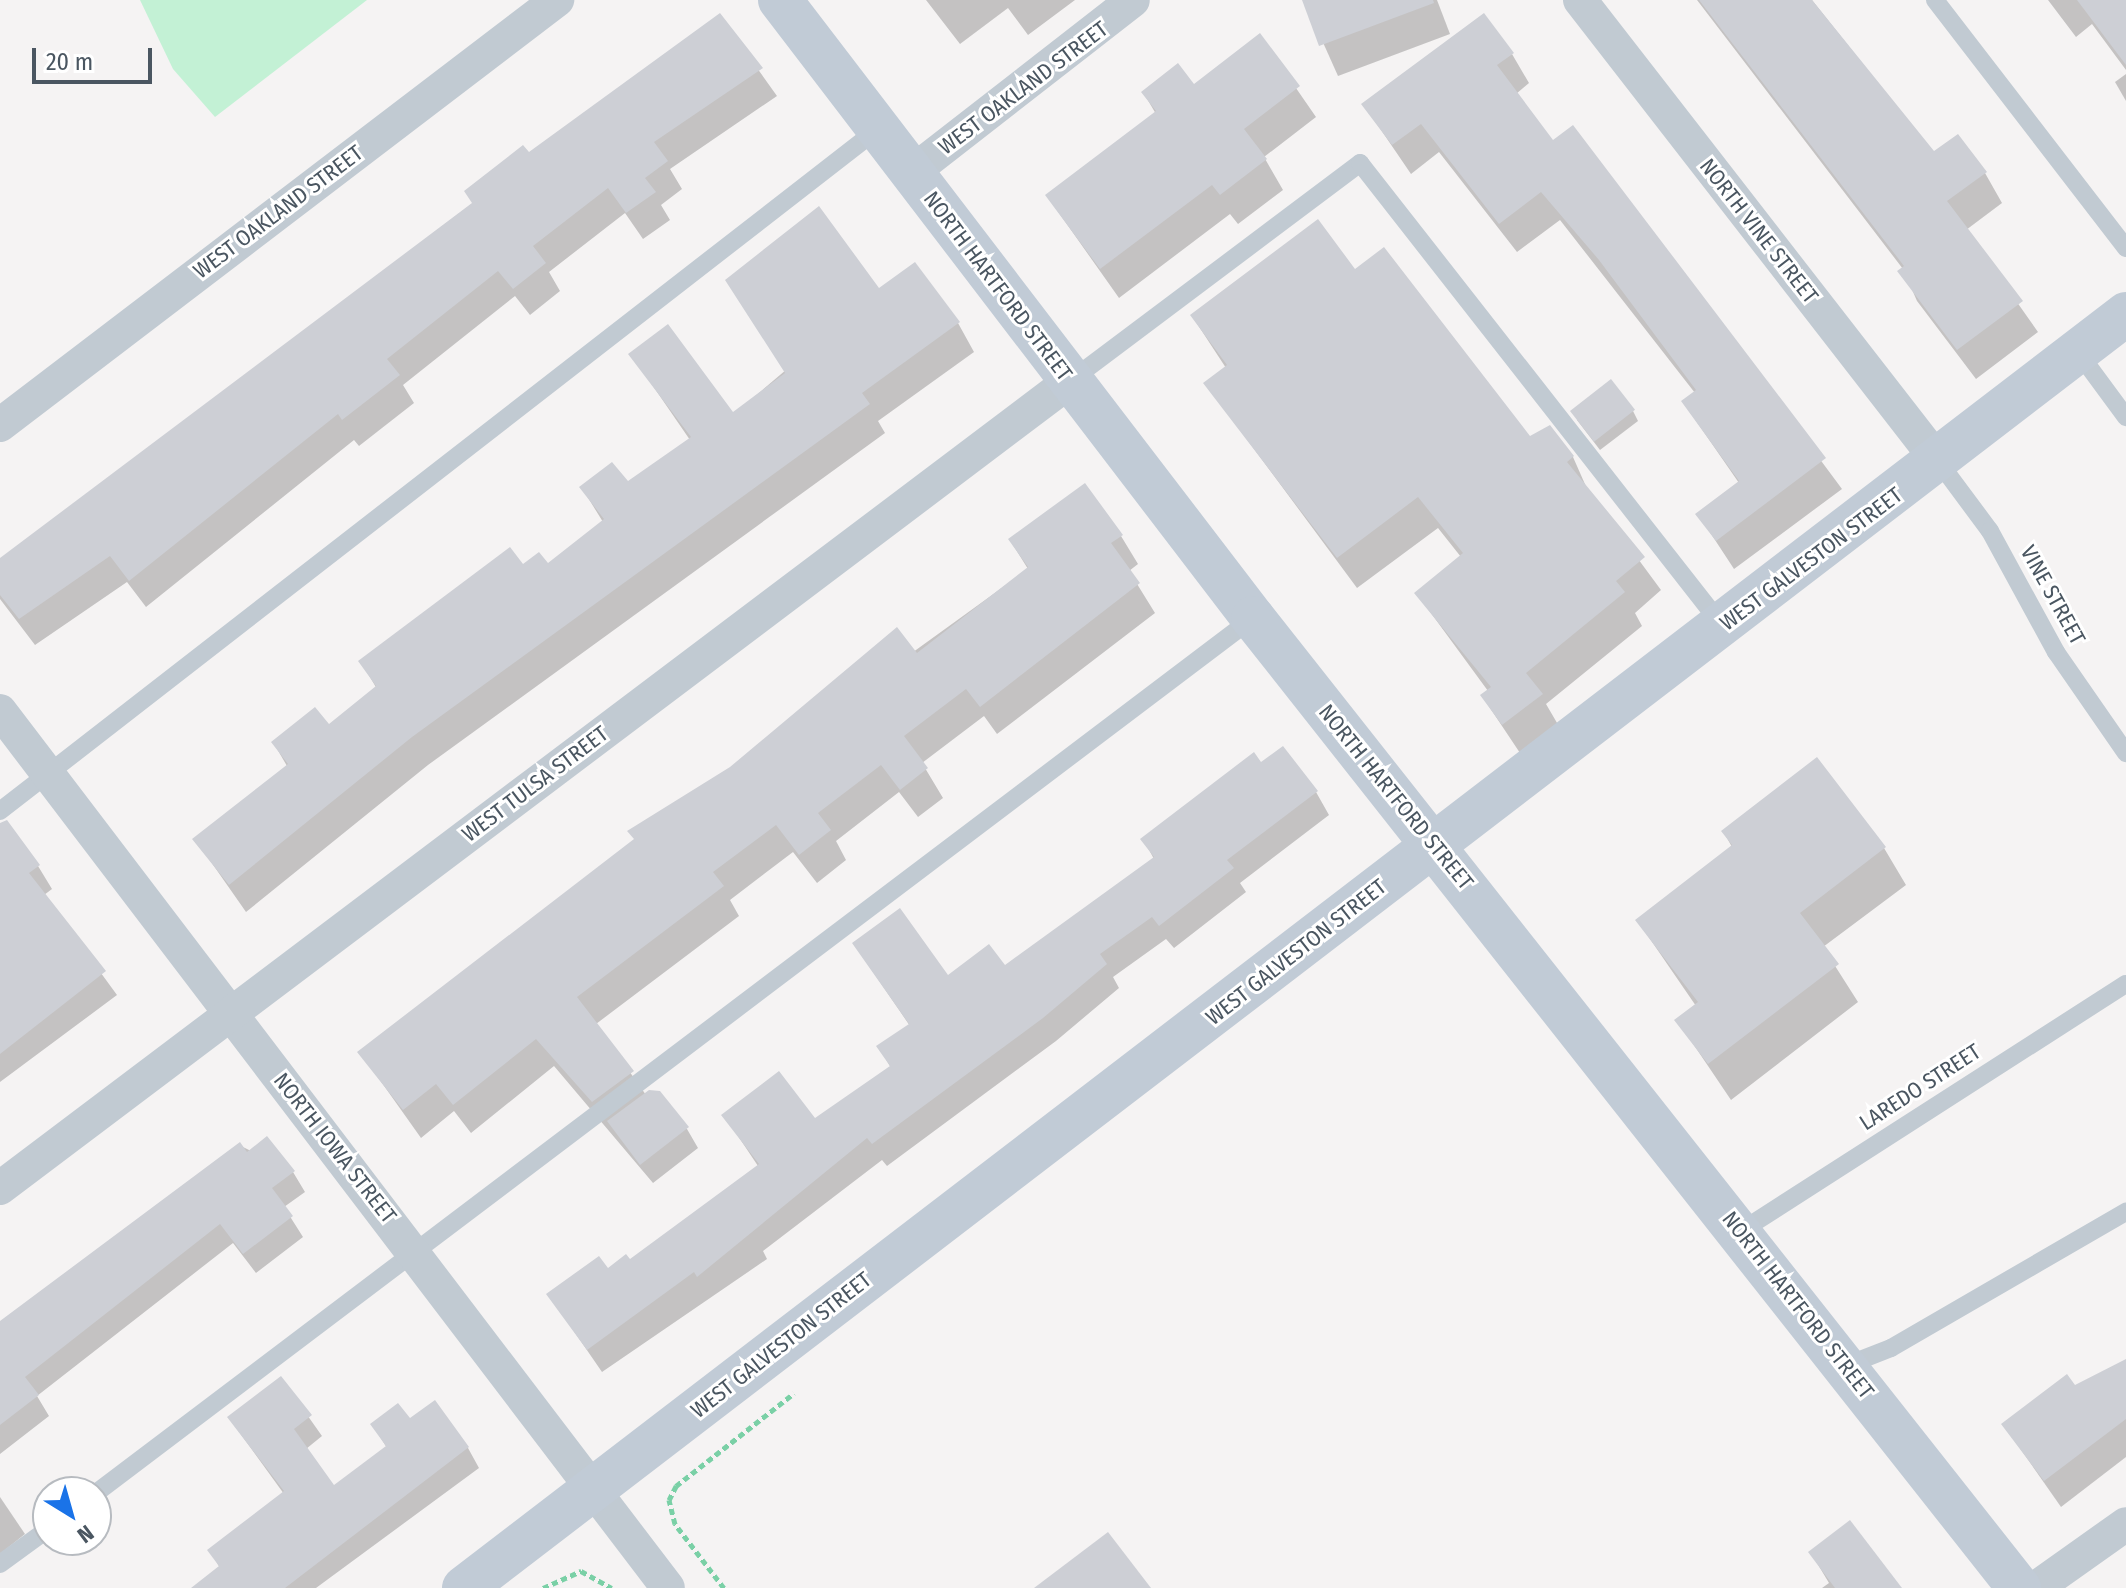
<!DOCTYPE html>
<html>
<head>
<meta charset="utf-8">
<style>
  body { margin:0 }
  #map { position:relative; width:2126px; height:1588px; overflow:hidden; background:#f5f3f3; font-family:"Fira Sans Condensed",sans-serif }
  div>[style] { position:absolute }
  .green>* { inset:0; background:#c3f1d5 }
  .shadow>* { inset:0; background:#0003 }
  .building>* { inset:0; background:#cdcfd5; transform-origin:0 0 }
  .path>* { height:5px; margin-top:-2.5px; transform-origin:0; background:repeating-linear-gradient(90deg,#7ad0a6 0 6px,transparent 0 10px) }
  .lane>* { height:18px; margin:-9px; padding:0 9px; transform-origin:9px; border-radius:9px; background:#c1cad2 }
  .street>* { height:34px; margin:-17px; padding:0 17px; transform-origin:17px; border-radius:17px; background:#c1cad2 }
  .secondary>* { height:44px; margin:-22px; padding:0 22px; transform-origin:22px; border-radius:22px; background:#c1cbd6 }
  span { translate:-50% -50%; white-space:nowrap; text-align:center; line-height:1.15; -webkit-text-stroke:6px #fff; paint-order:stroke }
  .street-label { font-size:22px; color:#4a5661 }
  .north { position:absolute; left:32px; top:1476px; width:80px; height:80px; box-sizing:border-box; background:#fff; border:2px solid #b7bbc0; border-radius:50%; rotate:143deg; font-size:22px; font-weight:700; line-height:32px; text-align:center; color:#4a5661 }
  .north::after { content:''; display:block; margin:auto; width:28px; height:36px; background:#1a73e8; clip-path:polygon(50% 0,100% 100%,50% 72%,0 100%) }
  .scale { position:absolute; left:32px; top:48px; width:120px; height:36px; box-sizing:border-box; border:4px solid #4a5661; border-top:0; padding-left:10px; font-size:24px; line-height:28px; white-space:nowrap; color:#4a5661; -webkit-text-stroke:6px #fff; paint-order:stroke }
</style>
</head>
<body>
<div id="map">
  <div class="green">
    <i style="clip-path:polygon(140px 0,367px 0,215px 117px,173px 69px)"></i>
  </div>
  <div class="shadow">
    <i style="clip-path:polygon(926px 0,1075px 0,1028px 35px,1008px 8px,960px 44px)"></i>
    <i style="clip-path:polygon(1304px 0,1437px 0,1450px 34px,1338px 76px)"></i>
    <i style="clip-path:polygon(1697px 0,1812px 0,1934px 154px,1985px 173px,2002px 203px,1966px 230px,2038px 332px,1976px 379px,1917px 301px,1903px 269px)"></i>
    <i style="clip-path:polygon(2048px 0,2126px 0,2126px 70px,2092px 24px,2076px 37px)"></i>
    <i style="clip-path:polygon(720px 16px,777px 96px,670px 169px,682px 189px,661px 205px,670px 220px,643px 239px,625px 213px,549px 272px,560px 291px,530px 315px,515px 296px,403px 385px,414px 403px,359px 446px,354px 440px,146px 607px,127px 582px,35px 645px,0 599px,0 561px)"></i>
    <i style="clip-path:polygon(1260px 36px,1316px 117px,1264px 157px,1283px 190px,1238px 224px,1230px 214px,1119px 298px,1047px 196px,1156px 114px,1143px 92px,1193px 86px)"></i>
    <i style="clip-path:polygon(1512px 54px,1529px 83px,1516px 94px,1553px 143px,1573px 127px,1842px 489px,1734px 569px,1698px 514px,1739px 483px,1683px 402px,1695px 393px,1560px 220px,1517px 252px,1439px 152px,1411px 174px,1364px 105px)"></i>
    <i style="clip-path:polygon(2126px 74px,2126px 101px,2115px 82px)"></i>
    <i style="clip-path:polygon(1355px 272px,1530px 438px,1573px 457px,1588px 491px,1661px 590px,1635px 613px,1642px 626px,1546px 704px,1560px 728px,1522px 756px,1482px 696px,1488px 691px,1417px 594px,1461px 557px,1438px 528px,1357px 588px,1206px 384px,1226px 368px,1192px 316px)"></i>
    <i style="clip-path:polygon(879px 291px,958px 323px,974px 352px,878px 421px,885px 433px,428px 765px,246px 912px,195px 839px,287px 766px,273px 742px,329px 727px,377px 689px,361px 662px,522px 567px,548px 566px,603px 522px,582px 488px,627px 484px,690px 440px,631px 354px,733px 415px)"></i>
    <i style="clip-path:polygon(1633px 411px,1638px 421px,1600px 450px,1577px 420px)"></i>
    <i style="clip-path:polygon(1121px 536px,1138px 564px,1129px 571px,1155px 613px,997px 734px,984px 716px,922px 763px,943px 798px,918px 817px,899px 792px,836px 841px,846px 860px,817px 883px,793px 852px,730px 900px,739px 916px,596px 1024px,646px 1095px,687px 1129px,698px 1148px,653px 1183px,554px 1066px,471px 1133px,454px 1111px,421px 1138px,360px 1052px,1028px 569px,1010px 540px)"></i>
    <i style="clip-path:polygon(1261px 765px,1316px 792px,1329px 815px,1240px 883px,1246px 892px,1174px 948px,1166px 939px,1113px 977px,1119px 988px,1056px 1041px,887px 1166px,882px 1160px,763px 1251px,767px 1259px,602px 1372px,549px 1295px,629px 1262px,758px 1166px,724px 1115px,815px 1121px,891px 1068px,879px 1047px,910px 1026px,854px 944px,947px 978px,1005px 968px,1154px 859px,1143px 839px)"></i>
    <i style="clip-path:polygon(1723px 831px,1884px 848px,1906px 885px,1823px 947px,1858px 1002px,1731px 1100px,1677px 1020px,1696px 1006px,1637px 920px,1732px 847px)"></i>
    <i style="clip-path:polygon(0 840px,38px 866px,52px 889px,44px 895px,117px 995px,0 1082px)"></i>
    <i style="clip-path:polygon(239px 1145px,293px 1172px,305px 1192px,284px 1207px,303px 1237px,256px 1273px,233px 1243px,37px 1396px,49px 1416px,0 1454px,0 1327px)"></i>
    <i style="clip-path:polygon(2126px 1362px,2126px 1457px,2061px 1507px,2003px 1424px)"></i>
    <i style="clip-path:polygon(281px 1378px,322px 1436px,306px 1449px,334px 1488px,387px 1448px,372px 1424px,410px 1421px,468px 1448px,479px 1468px,316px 1588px,194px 1588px,220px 1568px,210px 1551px,284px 1494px,229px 1418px)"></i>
    <i style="clip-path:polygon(0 1497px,25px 1534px,0 1554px)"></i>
    <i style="clip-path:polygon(1811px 1553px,1900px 1588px,1822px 1588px,1829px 1583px)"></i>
  </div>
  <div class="building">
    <i style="clip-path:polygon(1302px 0,1433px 0,1434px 3px,1319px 46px)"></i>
    <i style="clip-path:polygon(1699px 0,1812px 0,1934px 151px,1958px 134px,1987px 172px,1947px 201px,2023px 301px,1957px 350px,1897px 271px,1904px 266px)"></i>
    <i style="clip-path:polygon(2077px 0,2126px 0,2126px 65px)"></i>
    <i style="clip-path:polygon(720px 13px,763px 68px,654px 142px,668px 161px,645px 178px,656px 192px,626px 213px,608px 188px,533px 246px,546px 263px,513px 289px,498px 271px,387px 359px,400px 375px,342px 420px,338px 414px,129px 581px,110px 556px,19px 619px,0 595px,0 558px,472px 203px,464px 191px,523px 145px,529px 152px)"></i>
    <i style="clip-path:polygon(1484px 13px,1514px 53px,1497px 65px,1553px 140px,1573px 125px,1826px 458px,1716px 541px,1695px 514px,1739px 481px,1681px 401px,1696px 390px,1599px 260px,1541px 192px,1499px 224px,1421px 124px,1392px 145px,1361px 104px)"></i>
    <i style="clip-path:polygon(1260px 33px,1300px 86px,1244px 129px,1267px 159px,1220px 195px,1212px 185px,1100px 269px,1045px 195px,1156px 111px,1141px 92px,1178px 63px,1194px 84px)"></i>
    <i style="clip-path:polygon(819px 206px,879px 288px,915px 262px,960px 322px,862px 393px,870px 404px,412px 737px,229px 885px,192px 839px,288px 764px,271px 742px,315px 707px,329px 724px,376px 686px,358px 661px,510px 547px,523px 564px,539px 552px,548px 563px,604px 519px,579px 487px,612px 462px,628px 481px,691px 437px,628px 354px,668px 324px,733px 412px,785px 373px,725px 280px)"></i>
    <i style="clip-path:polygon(1318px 219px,1355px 269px,1384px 247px,1530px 436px,1550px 425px,1574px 456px,1567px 462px,1645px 557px,1616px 581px,1625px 592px,1526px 673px,1543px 694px,1502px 725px,1480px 695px,1491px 687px,1414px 593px,1463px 553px,1418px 497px,1337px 558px,1203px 383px,1227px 365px,1190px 315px)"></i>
    <i style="left:1611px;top:379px;width:39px;height:52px;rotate:52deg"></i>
    <i style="clip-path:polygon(1085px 483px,1123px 535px,1111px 543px,1140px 583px,980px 707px,966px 689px,904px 736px,928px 768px,900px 790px,881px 765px,818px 813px,831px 830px,799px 855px,776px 825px,713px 872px,724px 886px,577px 997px,634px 1071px,592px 1102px,536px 1039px,453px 1105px,436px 1084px,403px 1110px,357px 1052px,634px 839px,627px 831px,730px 767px,897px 627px,917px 653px,1028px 567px,1008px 539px)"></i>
    <i style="clip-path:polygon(1283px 746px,1318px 791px,1227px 860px,1234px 868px,1159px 926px,1152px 917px,1100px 954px,1107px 964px,1043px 1018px,872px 1144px,867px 1138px,697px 1277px,694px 1272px,587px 1350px,546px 1294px,599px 1256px,608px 1268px,626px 1254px,630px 1259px,759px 1164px,721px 1115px,779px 1071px,815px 1118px,890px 1066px,876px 1046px,909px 1024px,852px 943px,900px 908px,948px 975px,989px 944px,1005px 965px,1154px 857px,1140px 839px,1254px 752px,1261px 762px)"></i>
    <i style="clip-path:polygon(1817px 757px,1886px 847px,1800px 913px,1839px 964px,1708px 1064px,1674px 1020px,1698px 1002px,1635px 920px,1732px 845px,1721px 831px)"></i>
    <i style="clip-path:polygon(7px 820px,40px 865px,29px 873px,106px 971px,0 1054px,0 823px)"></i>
    <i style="clip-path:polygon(649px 1090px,660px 1091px,689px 1127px,640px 1165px,607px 1121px)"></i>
    <i style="clip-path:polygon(267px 1136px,295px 1171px,272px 1188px,293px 1216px,243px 1254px,220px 1224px,25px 1377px,39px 1395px,0 1425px,0 1321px,240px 1142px,247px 1152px)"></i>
    <i style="clip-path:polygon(2126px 1359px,2126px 1419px,2044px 1481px,2001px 1424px,2067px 1374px,2075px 1385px)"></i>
    <i style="clip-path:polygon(281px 1376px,312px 1415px,294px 1429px,334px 1485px,386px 1446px,370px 1424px,398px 1403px,410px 1418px,435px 1400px,469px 1447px,285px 1588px,191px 1588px,219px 1566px,207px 1550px,284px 1491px,227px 1417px)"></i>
    <i style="clip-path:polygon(1850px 1520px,1902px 1588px,1835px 1588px,1808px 1552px)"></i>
    <i style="clip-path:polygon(1108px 1532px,1151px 1588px,1034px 1588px)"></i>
  </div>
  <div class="path">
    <i style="left:543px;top:1588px;width:42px;rotate:-24.1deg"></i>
    <i style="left:581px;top:1571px;width:35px;rotate:29deg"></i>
    <i style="left:724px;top:1588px;width:81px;rotate:-127.4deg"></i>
    <i style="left:675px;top:1524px;width:25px;rotate:-104deg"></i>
    <i style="left:669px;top:1500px;width:16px;rotate:-63deg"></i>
    <i style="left:676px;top:1486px;width:150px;rotate:-38.2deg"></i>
  </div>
  <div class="lane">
    <i style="left:1935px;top:0;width:313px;rotate:52.4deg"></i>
    <i style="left:2078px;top:352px;width:81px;rotate:53.6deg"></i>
    <i style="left:1070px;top:381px;width:363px;rotate:-36.9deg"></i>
    <i style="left:1360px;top:163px;width:586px;rotate:51.94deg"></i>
    <i style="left:1938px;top:461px;width:87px;rotate:53.4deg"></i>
    <i style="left:1990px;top:531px;width:138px;rotate:61.4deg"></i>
    <i style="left:2056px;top:652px;width:123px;rotate:55.3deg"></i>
    <i style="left:0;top:811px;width:1112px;rotate:-37.84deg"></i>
    <i style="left:1741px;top:1231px;width:457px;rotate:-32.7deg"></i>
    <i style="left:1845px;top:1366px;width:49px;rotate:-21.4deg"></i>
    <i style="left:1891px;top:1348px;width:272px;rotate:-30.1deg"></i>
    <i style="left:96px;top:1493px;width:1451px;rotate:-37.1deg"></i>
    <i style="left:0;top:1564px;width:59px;rotate:-36.1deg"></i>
  </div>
  <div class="street">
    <i style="left:1580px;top:0;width:584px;rotate:52.17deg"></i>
    <i style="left:911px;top:173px;width:281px;rotate:-37.9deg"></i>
    <i style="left:0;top:425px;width:701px;rotate:-37.34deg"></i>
    <i style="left:0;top:711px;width:1102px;rotate:52.7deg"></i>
    <i style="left:0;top:1188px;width:1340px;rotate:-37.02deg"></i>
    <i style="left:2036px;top:1588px;width:110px;rotate:-35.4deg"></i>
  </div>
  <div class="secondary">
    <i style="left:780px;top:0;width:778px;rotate:52.57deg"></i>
    <i style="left:1253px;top:618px;width:1236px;rotate:51.7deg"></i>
    <i style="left:464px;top:1588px;width:2094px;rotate:-37.47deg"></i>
  </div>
  <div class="street-label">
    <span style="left:1023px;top:88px;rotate:-37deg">WEST OAKLAND STREET</span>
    <span style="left:278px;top:212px;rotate:-37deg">WEST OAKLAND STREET</span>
    <span style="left:1759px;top:231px;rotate:52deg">NORTH VINE STREET</span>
    <span style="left:998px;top:286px;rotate:53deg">NORTH HARTFORD STREET</span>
    <span style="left:1811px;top:559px;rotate:-37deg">WEST GALVESTON STREET</span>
    <span style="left:2053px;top:595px;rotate:61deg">VINE STREET</span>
    <span style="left:535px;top:784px;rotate:-37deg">WEST TULSA STREET</span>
    <span style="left:1396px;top:797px;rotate:51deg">NORTH HARTFORD STREET</span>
    <span style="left:1296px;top:952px;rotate:-38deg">WEST GALVESTON STREET</span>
    <span style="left:1920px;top:1087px;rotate:-33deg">LAREDO STREET</span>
    <span style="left:335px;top:1148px;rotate:52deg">NORTH IOWA STREET</span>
    <span style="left:1798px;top:1305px;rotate:52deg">NORTH HARTFORD STREET</span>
    <span style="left:781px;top:1345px;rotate:-38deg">WEST GALVESTON STREET</span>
  </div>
  <div class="north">N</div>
  <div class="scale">20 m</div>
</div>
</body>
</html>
